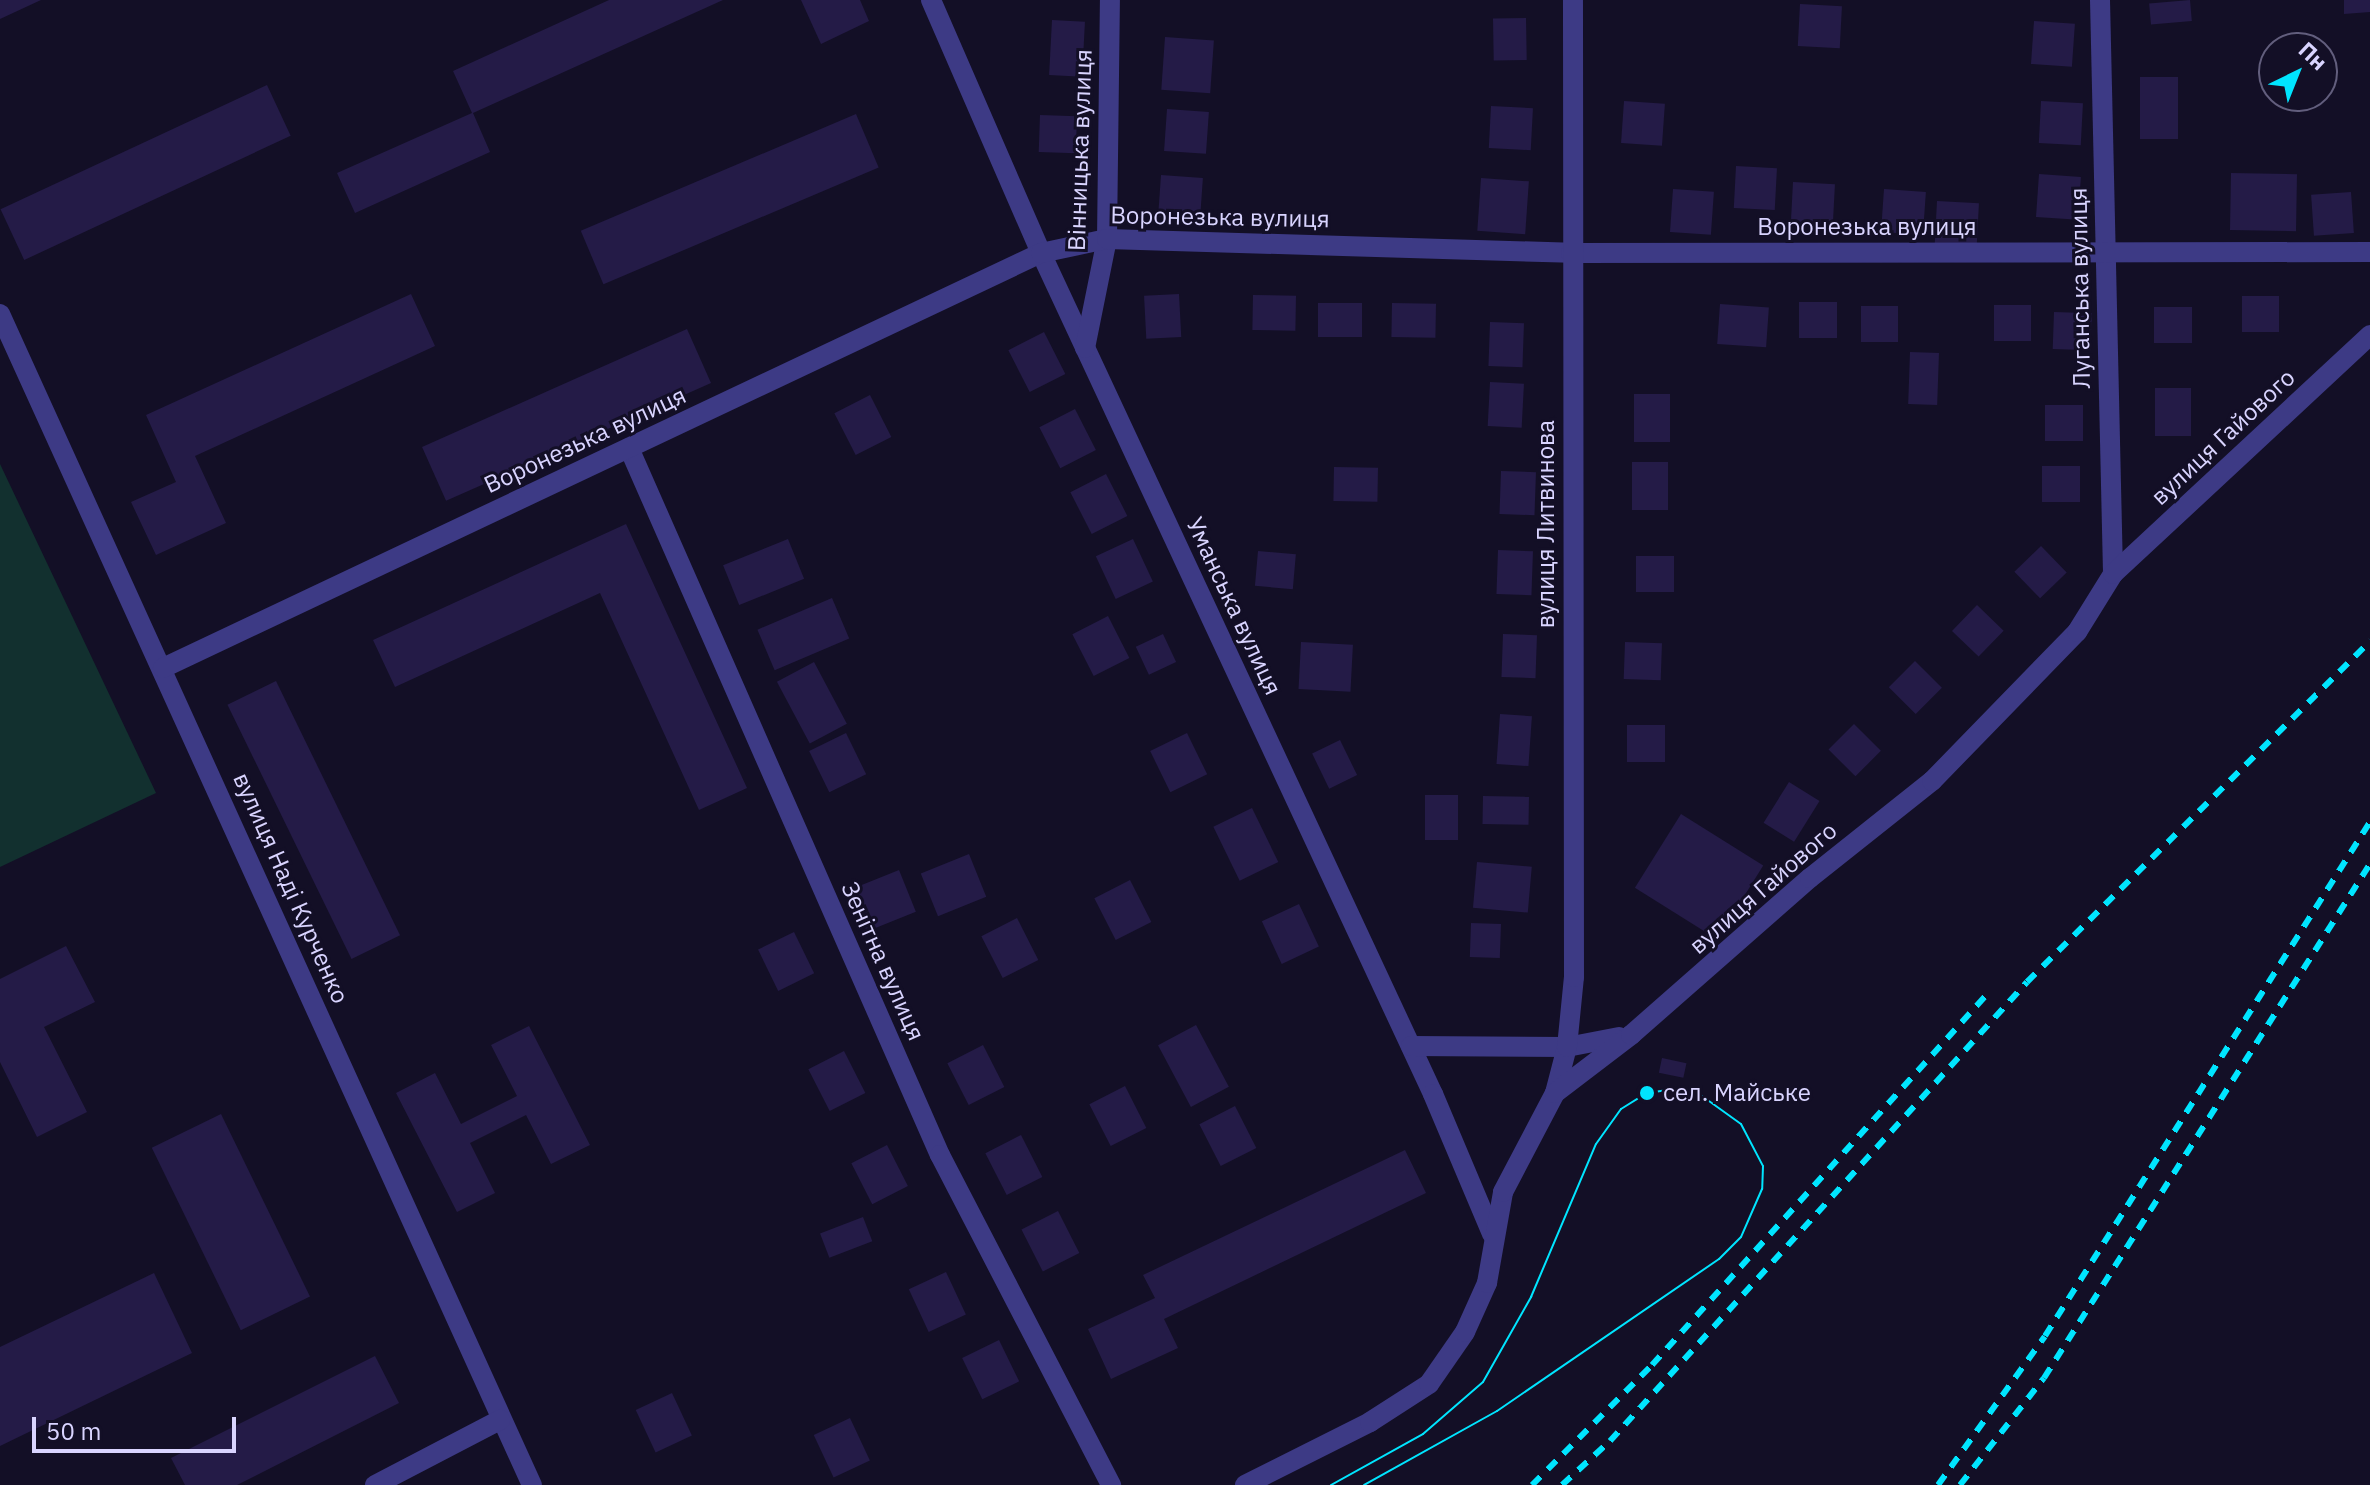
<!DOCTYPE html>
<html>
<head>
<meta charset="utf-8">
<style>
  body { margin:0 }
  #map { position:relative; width:2370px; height:1485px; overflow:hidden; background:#130f26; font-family:"IBM Plex Sans",sans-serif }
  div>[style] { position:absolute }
  .green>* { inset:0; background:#12302f }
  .building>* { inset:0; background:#241b47; transform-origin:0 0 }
  .minor>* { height:20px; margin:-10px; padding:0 10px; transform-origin:10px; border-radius:10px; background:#3d3a85 }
  .tram>* { height:2px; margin:-1px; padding:0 1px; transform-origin:1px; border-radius:1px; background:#00e5ff }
  .rail>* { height:6px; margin-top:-3px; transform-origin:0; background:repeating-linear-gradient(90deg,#00e5ff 0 12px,transparent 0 22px) }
  .dots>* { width:22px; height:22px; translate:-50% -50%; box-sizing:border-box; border:4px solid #130f26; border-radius:50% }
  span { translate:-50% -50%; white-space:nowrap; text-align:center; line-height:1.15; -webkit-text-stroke:6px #130f26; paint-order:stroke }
  .street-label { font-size:24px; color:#d9d4ff }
  .poi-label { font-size:24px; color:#d9d4ff }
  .left { translate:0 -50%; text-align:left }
  .north { position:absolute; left:2258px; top:32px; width:80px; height:80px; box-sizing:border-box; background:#130f26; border:2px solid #625e7d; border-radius:50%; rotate:43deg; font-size:22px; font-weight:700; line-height:32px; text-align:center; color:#d9d4ff }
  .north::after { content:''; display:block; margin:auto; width:28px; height:36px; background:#00e5ff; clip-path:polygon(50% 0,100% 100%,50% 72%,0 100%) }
  .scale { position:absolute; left:32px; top:1417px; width:204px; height:36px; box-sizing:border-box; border:4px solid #d9d4ff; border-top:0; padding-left:10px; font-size:24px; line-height:28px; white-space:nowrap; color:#d9d4ff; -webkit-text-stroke:6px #130f26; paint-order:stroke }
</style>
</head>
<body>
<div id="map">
  <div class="green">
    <i style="clip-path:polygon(0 464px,156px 793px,0 867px)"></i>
  </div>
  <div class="building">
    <i style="clip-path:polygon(0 0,41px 0,0 19px)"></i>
    <i style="clip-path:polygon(609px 0,723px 0,473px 113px,490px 152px,355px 213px,337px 173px,472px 113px,453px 71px)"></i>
    <i style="clip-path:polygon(801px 0,860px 0,869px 21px,821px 44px)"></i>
    <i style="left:2190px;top:0;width:21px;height:41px;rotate:85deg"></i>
    <i style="clip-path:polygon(2344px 0,2370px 0,2370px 12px,2344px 14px)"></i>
    <i style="left:1800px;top:4px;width:42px;height:42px;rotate:3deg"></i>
    <i style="left:1526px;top:18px;width:42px;height:33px;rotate:89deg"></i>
    <i style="left:1052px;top:20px;width:33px;height:55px;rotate:3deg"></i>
    <i style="left:2034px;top:21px;width:41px;height:43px;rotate:4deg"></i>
    <i style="left:1165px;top:37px;width:49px;height:53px;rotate:4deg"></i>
    <i style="left:2140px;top:77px;width:38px;height:62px"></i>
    <i style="left:267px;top:85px;width:56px;height:294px;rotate:65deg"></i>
    <i style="left:1624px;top:101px;width:41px;height:42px;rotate:4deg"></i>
    <i style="left:2041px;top:101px;width:42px;height:42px;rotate:3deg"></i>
    <i style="left:1491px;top:106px;width:42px;height:42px;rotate:3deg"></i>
    <i style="left:1167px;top:109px;width:42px;height:42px;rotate:4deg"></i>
    <i style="left:856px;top:114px;width:58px;height:299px;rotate:67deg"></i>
    <i style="left:1040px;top:115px;width:37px;height:37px;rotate:2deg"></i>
    <i style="left:1736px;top:166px;width:41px;height:42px;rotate:3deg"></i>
    <i style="left:2231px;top:173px;width:66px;height:57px;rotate:1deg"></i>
    <i style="left:2039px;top:174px;width:42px;height:43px;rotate:4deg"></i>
    <i style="left:1161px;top:175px;width:42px;height:42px;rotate:4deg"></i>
    <i style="left:1481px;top:178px;width:48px;height:53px;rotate:4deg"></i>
    <i style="left:1793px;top:182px;width:42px;height:42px;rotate:3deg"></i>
    <i style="left:1673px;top:189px;width:41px;height:43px;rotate:4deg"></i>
    <i style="left:1884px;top:189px;width:42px;height:43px;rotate:4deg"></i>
    <i style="left:2351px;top:192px;width:41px;height:40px;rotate:86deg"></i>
    <i style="left:1937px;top:201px;width:42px;height:42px;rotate:3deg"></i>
    <i style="clip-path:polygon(411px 294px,435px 346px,195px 456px,226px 523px,156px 555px,131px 502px,176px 482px,146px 415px)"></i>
    <i style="left:1179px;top:294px;width:43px;height:35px;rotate:87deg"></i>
    <i style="left:1253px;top:295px;width:43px;height:35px;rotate:1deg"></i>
    <i style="left:2242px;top:296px;width:37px;height:36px"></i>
    <i style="left:1799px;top:302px;width:38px;height:36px"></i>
    <i style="left:1318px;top:303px;width:44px;height:34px"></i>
    <i style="left:1392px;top:303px;width:44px;height:34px;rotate:1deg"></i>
    <i style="left:1720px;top:304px;width:49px;height:40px;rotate:4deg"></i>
    <i style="left:1994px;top:305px;width:37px;height:36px"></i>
    <i style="left:1861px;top:306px;width:37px;height:36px"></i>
    <i style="left:2154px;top:307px;width:38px;height:36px"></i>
    <i style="left:2054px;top:312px;width:38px;height:37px;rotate:2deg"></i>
    <i style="left:1490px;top:322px;width:34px;height:44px;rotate:2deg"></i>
    <i style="left:687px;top:329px;width:59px;height:290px;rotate:66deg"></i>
    <i style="left:1044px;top:332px;width:47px;height:40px;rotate:63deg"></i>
    <i style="left:1910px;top:352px;width:29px;height:52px;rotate:2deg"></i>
    <i style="left:1490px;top:382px;width:34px;height:44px;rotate:3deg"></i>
    <i style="left:2155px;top:388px;width:36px;height:48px"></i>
    <i style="left:1634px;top:394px;width:36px;height:48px"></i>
    <i style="left:870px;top:395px;width:47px;height:40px;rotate:63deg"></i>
    <i style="left:2045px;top:405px;width:38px;height:36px"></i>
    <i style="left:1075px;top:409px;width:46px;height:40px;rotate:63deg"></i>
    <i style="left:1632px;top:462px;width:36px;height:48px"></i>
    <i style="left:2042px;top:466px;width:38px;height:36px"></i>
    <i style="left:1334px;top:467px;width:44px;height:34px;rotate:1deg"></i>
    <i style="left:1501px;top:471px;width:35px;height:43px;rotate:2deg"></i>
    <i style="left:1106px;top:474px;width:47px;height:40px;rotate:63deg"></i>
    <i style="clip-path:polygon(626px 524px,747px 788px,699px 810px,600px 593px,395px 687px,373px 640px)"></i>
    <i style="left:788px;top:539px;width:43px;height:70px;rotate:68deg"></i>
    <i style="left:1133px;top:539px;width:47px;height:41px;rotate:65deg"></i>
    <i style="left:2041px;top:546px;width:37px;height:37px;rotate:46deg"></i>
    <i style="left:1498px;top:550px;width:35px;height:44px;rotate:2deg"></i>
    <i style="left:1258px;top:551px;width:38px;height:35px;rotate:5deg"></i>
    <i style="left:1636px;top:556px;width:38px;height:36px"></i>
    <i style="left:832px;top:598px;width:44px;height:81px;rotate:67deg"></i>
    <i style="left:1977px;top:605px;width:37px;height:36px;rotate:44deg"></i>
    <i style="left:1108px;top:616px;width:47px;height:40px;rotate:63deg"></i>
    <i style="left:1163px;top:634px;width:31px;height:30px;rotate:65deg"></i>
    <i style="left:1503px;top:634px;width:34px;height:43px;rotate:2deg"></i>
    <i style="left:1301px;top:642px;width:52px;height:47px;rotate:3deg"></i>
    <i style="left:1625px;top:642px;width:37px;height:37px;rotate:2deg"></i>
    <i style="left:1915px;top:661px;width:38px;height:37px;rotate:45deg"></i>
    <i style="left:814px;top:662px;width:70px;height:42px;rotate:62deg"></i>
    <i style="left:276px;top:681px;width:283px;height:54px;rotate:64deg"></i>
    <i style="left:1500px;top:714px;width:32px;height:50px;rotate:4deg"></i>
    <i style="left:1854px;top:724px;width:38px;height:36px;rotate:45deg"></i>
    <i style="left:1627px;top:725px;width:38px;height:37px"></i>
    <i style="left:846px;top:733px;width:46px;height:41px;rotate:64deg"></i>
    <i style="left:1187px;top:733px;width:46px;height:41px;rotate:64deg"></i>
    <i style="left:1340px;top:740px;width:39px;height:31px;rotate:64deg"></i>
    <i style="left:1789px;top:782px;width:36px;height:48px;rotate:32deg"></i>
    <i style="left:1425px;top:795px;width:33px;height:45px"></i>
    <i style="left:1483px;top:796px;width:46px;height:28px;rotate:1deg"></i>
    <i style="left:1252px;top:808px;width:60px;height:43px;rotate:64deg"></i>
    <i style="left:1681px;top:814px;width:97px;height:87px;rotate:32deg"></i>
    <i style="left:969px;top:854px;width:46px;height:52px;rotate:68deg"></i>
    <i style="left:1477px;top:862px;width:55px;height:46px;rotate:5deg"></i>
    <i style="left:899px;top:870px;width:45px;height:53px;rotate:68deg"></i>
    <i style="left:1130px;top:880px;width:47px;height:40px;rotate:63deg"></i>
    <i style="left:1299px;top:904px;width:47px;height:41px;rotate:65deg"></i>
    <i style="left:1017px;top:918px;width:47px;height:40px;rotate:63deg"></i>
    <i style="left:1471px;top:923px;width:30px;height:34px;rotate:2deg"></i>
    <i style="left:794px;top:932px;width:46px;height:40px;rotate:64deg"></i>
    <i style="clip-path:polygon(66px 946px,95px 1002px,44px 1027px,87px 1112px,37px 1137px,0 1062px,0 979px)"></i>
    <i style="left:1196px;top:1025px;width:70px;height:43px;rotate:62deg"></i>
    <i style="clip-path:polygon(529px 1026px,590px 1145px,551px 1164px,526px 1115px,470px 1143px,495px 1193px,457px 1212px,396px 1093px,435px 1073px,461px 1124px,517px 1096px,491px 1045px)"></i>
    <i style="left:983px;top:1045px;width:47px;height:40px;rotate:63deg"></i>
    <i style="left:844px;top:1051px;width:47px;height:40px;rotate:63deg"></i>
    <i style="left:1662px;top:1058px;width:25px;height:15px;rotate:12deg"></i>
    <i style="left:1125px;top:1086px;width:47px;height:40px;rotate:63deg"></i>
    <i style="left:1235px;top:1106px;width:47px;height:40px;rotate:63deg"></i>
    <i style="left:221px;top:1114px;width:203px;height:77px;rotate:64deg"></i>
    <i style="left:1021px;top:1135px;width:47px;height:40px;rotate:63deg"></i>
    <i style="left:887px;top:1145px;width:46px;height:40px;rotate:63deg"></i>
    <i style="clip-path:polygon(1405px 1150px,1426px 1193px,1164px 1319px,1178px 1348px,1111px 1379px,1088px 1329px,1155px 1298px,1143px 1275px)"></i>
    <i style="left:1058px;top:1211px;width:47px;height:41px;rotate:63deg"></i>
    <i style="left:863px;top:1217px;width:26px;height:46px;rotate:69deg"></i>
    <i style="left:946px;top:1272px;width:47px;height:41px;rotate:65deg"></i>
    <i style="clip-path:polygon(154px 1273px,192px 1353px,0 1446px,0 1347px)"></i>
    <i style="left:999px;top:1340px;width:46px;height:41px;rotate:64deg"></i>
    <i style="clip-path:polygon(375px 1356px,399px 1403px,237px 1485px,185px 1485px,171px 1458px)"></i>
    <i style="left:672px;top:1393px;width:47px;height:40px;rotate:65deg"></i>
    <i style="left:850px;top:1418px;width:47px;height:40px;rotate:65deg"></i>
  </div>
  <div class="minor">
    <i style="left:931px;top:0;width:276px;rotate:66.5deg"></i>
    <i style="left:1041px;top:253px;width:928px;rotate:65.01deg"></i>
    <i style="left:1433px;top:1094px;width:152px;rotate:67.1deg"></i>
    <i style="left:2100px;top:0;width:574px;rotate:88.7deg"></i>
    <i style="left:0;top:314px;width:1286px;rotate:65.57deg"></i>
    <i style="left:1085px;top:348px;width:111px;rotate:-78.6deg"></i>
    <i style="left:1107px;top:239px;width:239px;rotate:-89.3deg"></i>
    <i style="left:629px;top:448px;width:772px;rotate:66.26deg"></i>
    <i style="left:940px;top:1155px;width:372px;rotate:62.6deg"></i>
    <i style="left:163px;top:668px;width:971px;rotate:-25.3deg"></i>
    <i style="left:1041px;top:253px;width:67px;rotate:-12deg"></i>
    <i style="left:1107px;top:239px;width:464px;rotate:1.7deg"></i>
    <i style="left:1571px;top:253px;width:799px;rotate:-0.07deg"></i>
    <i style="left:1411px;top:1046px;width:156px;rotate:0.4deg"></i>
    <i style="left:1567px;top:1047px;width:53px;rotate:-10.9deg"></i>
    <i style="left:1555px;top:1093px;width:48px;rotate:-75.4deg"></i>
    <i style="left:1567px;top:1047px;width:70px;rotate:-84.3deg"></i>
    <i style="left:1574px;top:977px;width:977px;rotate:-90.06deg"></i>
    <i style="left:375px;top:1485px;width:141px;rotate:-27.5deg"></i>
    <i style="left:1245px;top:1485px;width:140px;rotate:-26.7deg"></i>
    <i style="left:1370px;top:1422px;width:70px;rotate:-32.8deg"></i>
    <i style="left:1429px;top:1384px;width:63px;rotate:-55.3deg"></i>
    <i style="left:1465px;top:1332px;width:54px;rotate:-65.8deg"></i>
    <i style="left:1487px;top:1283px;width:92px;rotate:-80deg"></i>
    <i style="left:1503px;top:1192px;width:112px;rotate:-62.3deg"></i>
    <i style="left:1555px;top:1093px;width:96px;rotate:-37.3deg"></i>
    <i style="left:1631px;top:1035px;width:238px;rotate:-41.3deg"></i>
    <i style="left:1810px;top:878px;width:156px;rotate:-38.5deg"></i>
    <i style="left:1932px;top:781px;width:208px;rotate:-45.8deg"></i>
    <i style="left:2077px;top:632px;width:68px;rotate:-58.2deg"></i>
    <i style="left:2113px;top:574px;width:351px;rotate:-42.9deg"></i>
  </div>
  <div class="tram">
    <i style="left:1331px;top:1485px;width:105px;rotate:-29deg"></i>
    <i style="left:1423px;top:1434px;width:79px;rotate:-40.9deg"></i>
    <i style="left:1483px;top:1382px;width:98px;rotate:-60.5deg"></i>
    <i style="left:1531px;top:1297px;width:166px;rotate:-67deg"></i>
    <i style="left:1596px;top:1144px;width:43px;rotate:-54.5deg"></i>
    <i style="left:1621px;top:1109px;width:31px;rotate:-32deg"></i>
    <i style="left:1647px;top:1093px;width:28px;rotate:-8deg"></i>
    <i style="left:1675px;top:1089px;width:28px;rotate:15deg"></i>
    <i style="left:1702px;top:1096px;width:48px;rotate:35.7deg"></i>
    <i style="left:1741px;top:1124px;width:47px;rotate:62.4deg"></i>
    <i style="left:1763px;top:1166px;width:23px;rotate:92deg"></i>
    <i style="left:1762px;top:1189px;width:52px;rotate:113.6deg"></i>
    <i style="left:1741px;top:1237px;width:31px;rotate:135deg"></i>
    <i style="left:1719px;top:1259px;width:269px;rotate:145.6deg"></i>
    <i style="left:1497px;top:1411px;width:152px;rotate:150.9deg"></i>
  </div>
  <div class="rail">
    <i style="left:1532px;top:1485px;width:170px;rotate:-45deg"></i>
    <i style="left:1652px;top:1365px;width:498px;rotate:-47.9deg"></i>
    <i style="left:1562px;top:1485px;width:65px;rotate:-42.5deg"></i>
    <i style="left:1610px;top:1441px;width:620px;rotate:-47.74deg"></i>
    <i style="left:2027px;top:982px;width:484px;rotate:-44.8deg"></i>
    <i style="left:1938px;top:1485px;width:183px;rotate:-54.3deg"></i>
    <i style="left:2045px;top:1336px;width:608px;rotate:-57.7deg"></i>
    <i style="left:1960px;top:1485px;width:136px;rotate:-51.9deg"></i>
    <i style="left:2044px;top:1378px;width:609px;rotate:-57.62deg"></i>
  </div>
  <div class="dots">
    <i style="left:1647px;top:1093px;background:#00e5ff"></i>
  </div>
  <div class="street-label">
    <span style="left:1080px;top:150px;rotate:-88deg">Вінницька вулиця</span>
    <span style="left:1220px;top:217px;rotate:1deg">Воронезька вулиця</span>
    <span style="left:1867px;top:227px">Воронезька вулиця</span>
    <span style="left:2080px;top:288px;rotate:-91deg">Луганська вулиця</span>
    <span style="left:2223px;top:437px;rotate:-43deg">вулиця Гайового</span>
    <span style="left:585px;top:440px;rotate:-25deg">Воронезька вулиця</span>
    <span style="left:1546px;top:524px;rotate:-90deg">вулиця Литвинова</span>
    <span style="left:1234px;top:606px;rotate:65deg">Уманська вулиця</span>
    <span style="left:291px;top:888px;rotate:66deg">вулиця Наді Курченко</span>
    <span style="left:1763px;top:888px;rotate:-41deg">вулиця Гайового</span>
    <span style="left:883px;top:961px;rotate:66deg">Зенітна вулиця</span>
  </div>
  <div class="poi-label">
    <span class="left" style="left:1663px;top:1093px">сел. Майське</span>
  </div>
  <div class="north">Пн</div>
  <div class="scale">50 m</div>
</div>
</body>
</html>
